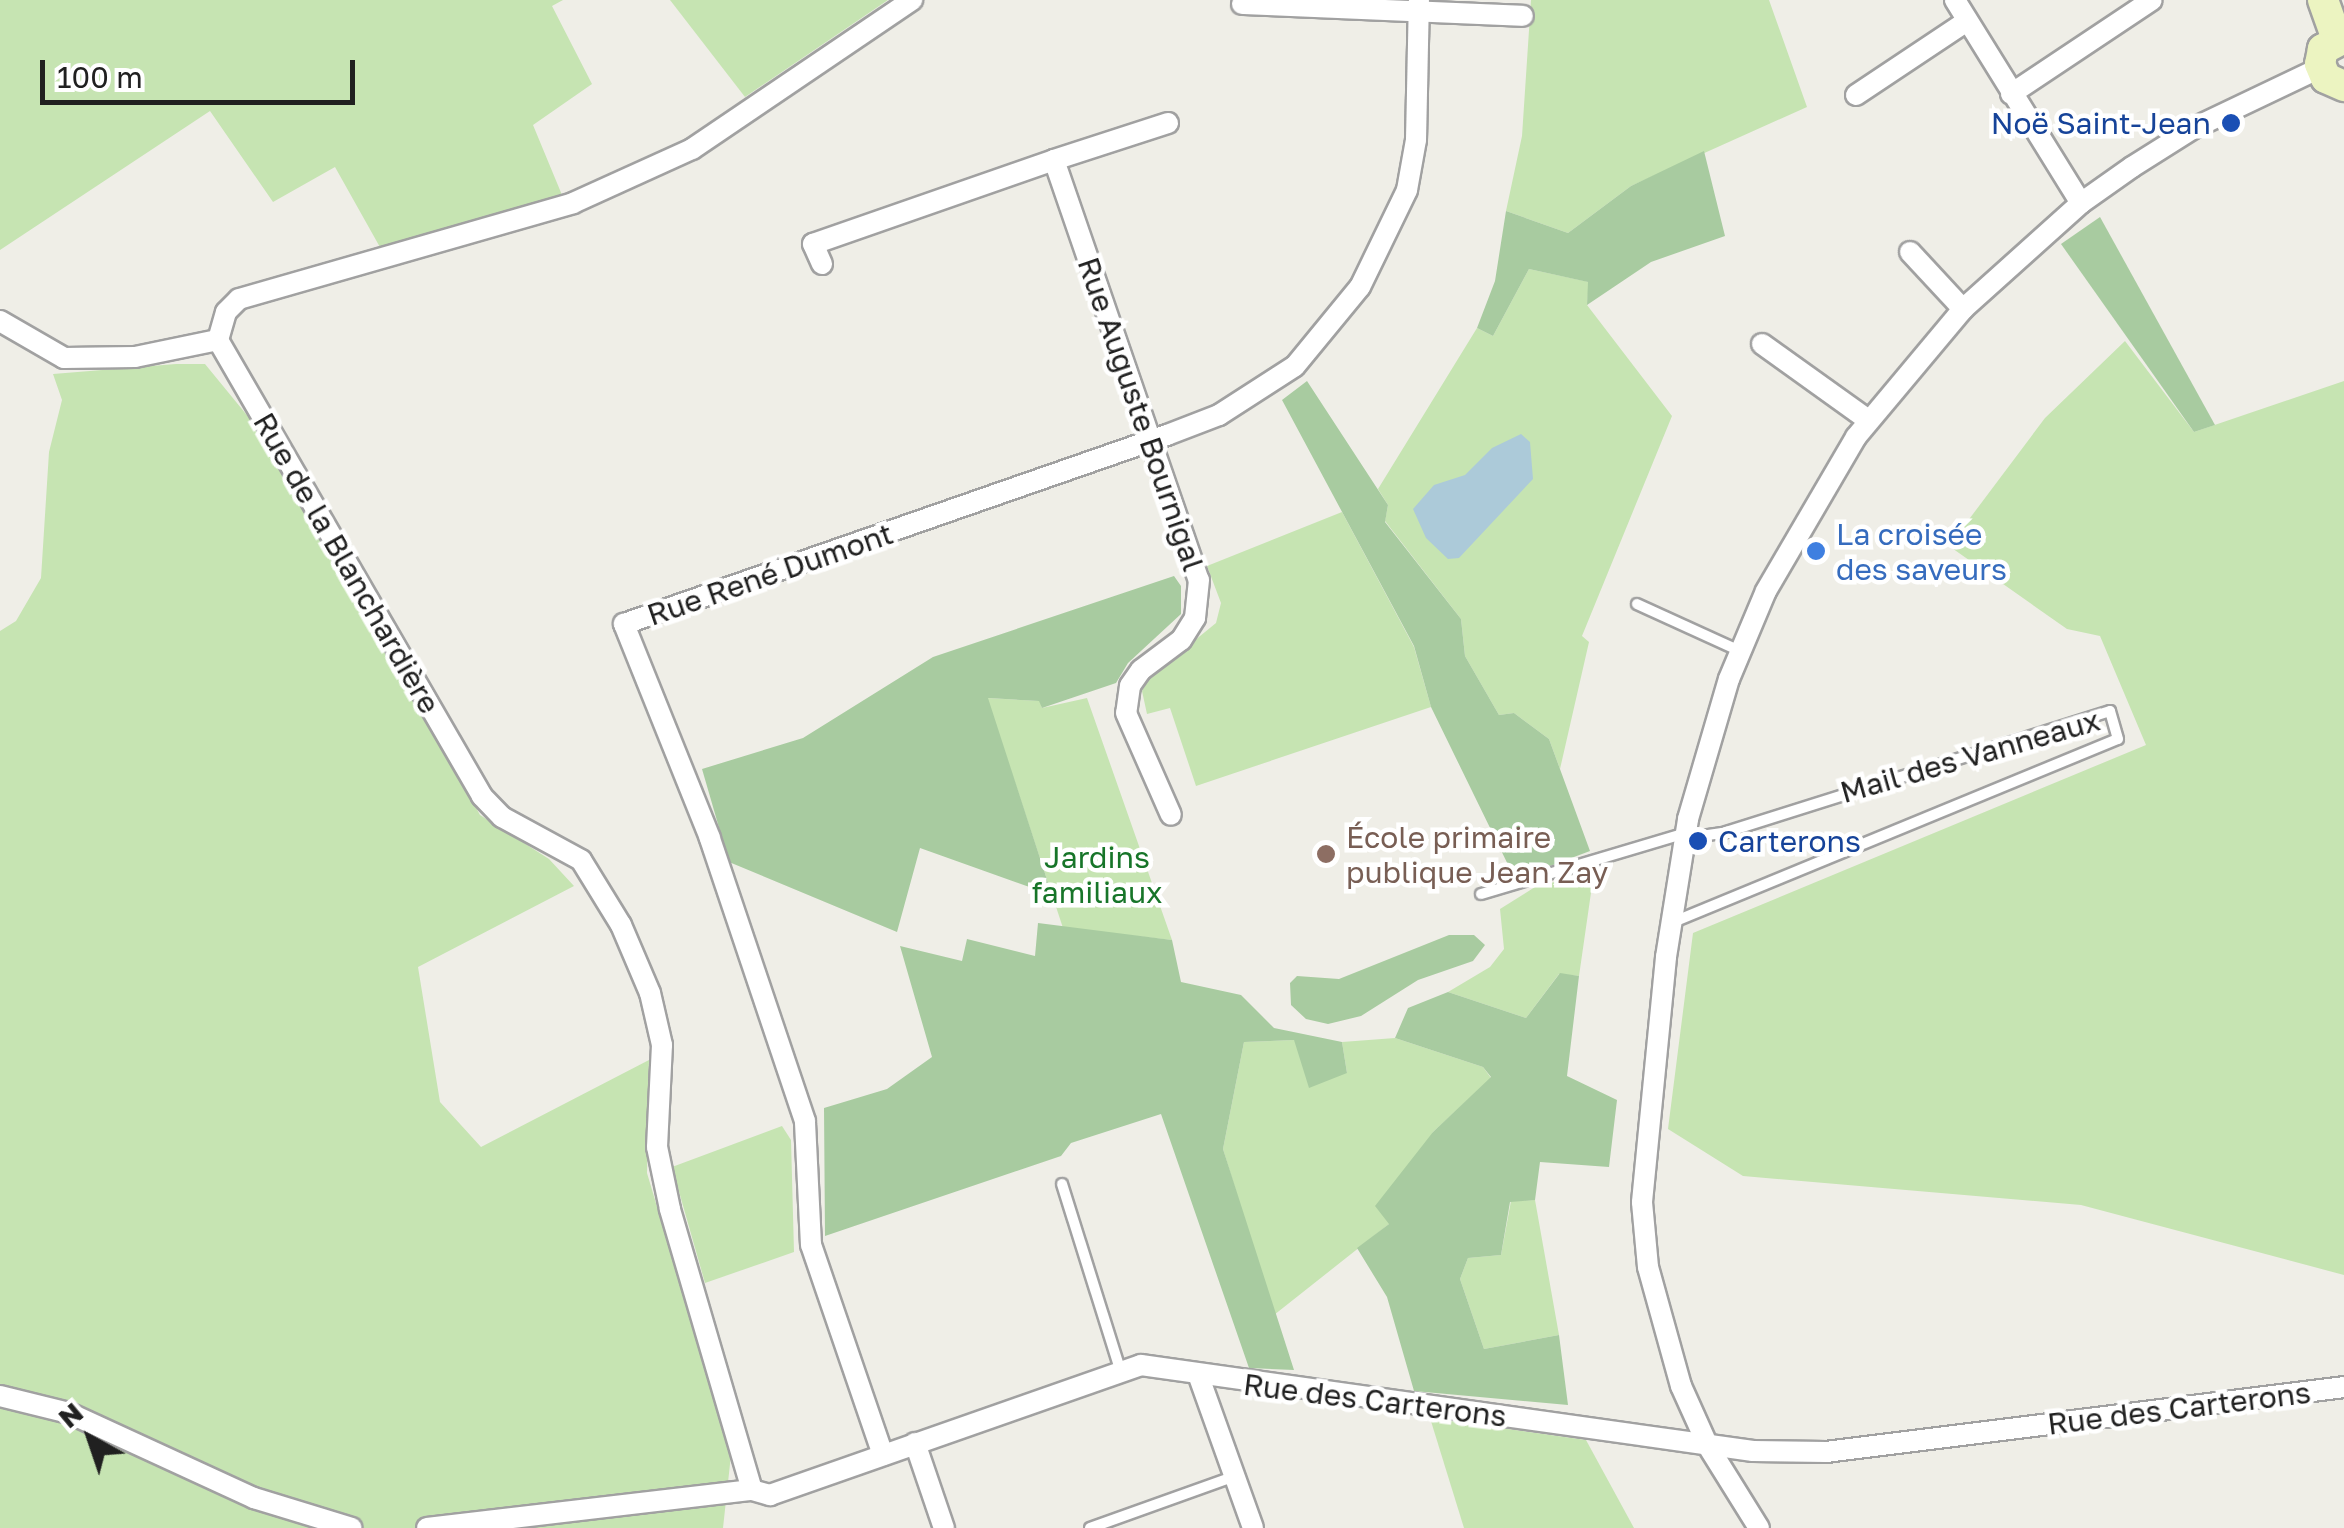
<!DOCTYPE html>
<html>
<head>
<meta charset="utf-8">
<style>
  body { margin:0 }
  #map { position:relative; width:2344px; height:1528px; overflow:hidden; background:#efeee7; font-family:"Golos Text",sans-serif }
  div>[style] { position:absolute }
  .grass>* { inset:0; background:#c6e4b2 }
  .forest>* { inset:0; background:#a8cba0 }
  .water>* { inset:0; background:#accad9 }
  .roads { filter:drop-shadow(2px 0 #a1a1a1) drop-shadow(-2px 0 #a1a1a1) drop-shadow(0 2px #a1a1a1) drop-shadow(0 -2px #a1a1a1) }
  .lane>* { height:10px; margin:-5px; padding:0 5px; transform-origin:5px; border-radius:5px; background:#fff }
  .street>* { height:20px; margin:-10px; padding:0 10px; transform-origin:10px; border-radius:10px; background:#fff }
  .secondary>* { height:30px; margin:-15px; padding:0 15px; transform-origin:15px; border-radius:15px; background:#ecf4c1 }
  .dots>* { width:28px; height:28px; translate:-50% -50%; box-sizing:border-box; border:5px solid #fff; border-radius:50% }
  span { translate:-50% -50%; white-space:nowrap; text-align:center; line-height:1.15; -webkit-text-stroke:9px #fff; paint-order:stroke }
  .transit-label { font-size:30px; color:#164399 }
  .right { translate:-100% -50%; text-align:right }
  .left { translate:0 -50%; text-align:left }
  .street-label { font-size:30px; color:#202020 }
  .shop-label { font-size:30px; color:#366cbe }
  .education-label { font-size:30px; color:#785e54 }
  .park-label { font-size:30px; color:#177529 }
  .north { position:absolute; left:40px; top:1388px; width:100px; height:100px; -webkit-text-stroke:8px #fff; paint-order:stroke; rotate:320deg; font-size:28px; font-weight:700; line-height:40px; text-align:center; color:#202020 }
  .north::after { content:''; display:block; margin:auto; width:35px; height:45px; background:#202020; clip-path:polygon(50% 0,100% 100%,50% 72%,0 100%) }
  .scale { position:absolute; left:40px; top:60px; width:315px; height:45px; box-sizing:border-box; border:5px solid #202020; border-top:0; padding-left:12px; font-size:30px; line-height:35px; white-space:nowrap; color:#202020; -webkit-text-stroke:8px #fff; paint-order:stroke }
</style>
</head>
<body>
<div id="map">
  <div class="grass">
    <i style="clip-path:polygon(0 0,563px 0,552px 6px,592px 84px,533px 125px,562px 195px,381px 249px,335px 167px,273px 202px,210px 111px,0 250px)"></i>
    <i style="clip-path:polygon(670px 0,888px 0,745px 97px)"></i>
    <i style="clip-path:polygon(1531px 0,1769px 0,1807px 107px,1631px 186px,1568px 233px,1506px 211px,1522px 136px)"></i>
    <i style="clip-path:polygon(1529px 269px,1589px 282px,1587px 305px,1672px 416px,1582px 636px,1589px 642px,1560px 769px,1549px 739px,1514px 713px,1499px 715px,1465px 656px,1461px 619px,1385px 521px,1388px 505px,1378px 489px,1477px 328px,1493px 336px)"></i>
    <i style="clip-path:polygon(2125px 341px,2194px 432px,2344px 381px,2344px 1275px,2081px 1205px,1743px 1176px,1668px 1129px,1693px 933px,2146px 745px,2100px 636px,2067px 629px,1949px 546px,2045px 418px)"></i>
    <i style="clip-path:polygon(176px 364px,205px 364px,260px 431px,349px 574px,480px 815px,549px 859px,574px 886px,418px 967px,440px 1102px,481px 1147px,649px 1060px,647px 1173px,731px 1455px,723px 1528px,0 1528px,0 631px,16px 621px,41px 578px,49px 452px,62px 400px,53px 374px)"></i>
    <i style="clip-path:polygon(1342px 512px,1414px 647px,1431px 707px,1196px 786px,1170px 708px,1147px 714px,1142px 691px,1150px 677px,1216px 623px,1221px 603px,1207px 566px)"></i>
    <i style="clip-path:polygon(987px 698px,1040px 701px,1042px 708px,1087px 698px,1172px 940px,1063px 928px)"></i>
    <i style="clip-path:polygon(1594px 872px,1579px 976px,1559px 974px,1526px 1018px,1448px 992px,1490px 967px,1504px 949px,1500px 909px,1535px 887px)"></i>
    <i style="clip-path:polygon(1395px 1038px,1483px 1067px,1491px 1078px,1433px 1132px,1389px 1224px,1274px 1315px,1223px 1149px,1244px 1042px,1294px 1040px,1347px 1073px,1342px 1042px)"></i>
    <i style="clip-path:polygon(782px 1126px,791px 1140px,794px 1252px,705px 1283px,672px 1167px)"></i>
    <i style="clip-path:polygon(1535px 1200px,1559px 1335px,1484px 1349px,1460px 1279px,1468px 1258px,1501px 1255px,1511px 1201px)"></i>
    <i style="clip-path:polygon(1430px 1418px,1586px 1440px,1634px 1528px,1464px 1528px)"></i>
  </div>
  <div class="forest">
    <i style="clip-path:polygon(1704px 151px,1725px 236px,1651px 262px,1587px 305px,1588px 282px,1529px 269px,1493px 336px,1477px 328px,1495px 281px,1506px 211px,1568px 233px,1631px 186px)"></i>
    <i style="clip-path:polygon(2100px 217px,2215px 425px,2194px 432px,2061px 244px)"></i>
    <i style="clip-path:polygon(1307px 381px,1388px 505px,1385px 522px,1461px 619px,1465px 656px,1499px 715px,1514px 713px,1549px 739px,1590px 851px,1515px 879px,1431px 707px,1414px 646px,1282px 400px)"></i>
    <i style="clip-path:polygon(1174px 576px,1181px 586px,1181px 614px,1128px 663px,1116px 683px,1042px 708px,1039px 701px,988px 698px,1052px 895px,920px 848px,897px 932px,729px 862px,702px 769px,803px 738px,933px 657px)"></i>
    <i style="clip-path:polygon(1038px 923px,1172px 940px,1181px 982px,1241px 995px,1274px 1028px,1342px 1042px,1347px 1073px,1309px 1088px,1294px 1040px,1244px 1042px,1223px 1149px,1294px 1370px,1249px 1368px,1161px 1114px,1071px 1143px,1061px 1156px,825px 1236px,824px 1108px,887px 1089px,932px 1057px,900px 946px,962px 961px,967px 939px,1035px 956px)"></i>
    <i style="clip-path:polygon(1449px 935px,1474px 935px,1485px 945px,1473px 961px,1418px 980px,1361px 1016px,1328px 1024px,1306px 1019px,1291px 1005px,1290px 983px,1297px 976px,1339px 979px)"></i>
    <i style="clip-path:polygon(1560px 973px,1579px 976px,1567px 1076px,1617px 1100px,1609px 1167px,1540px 1162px,1535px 1200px,1510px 1202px,1501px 1255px,1468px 1258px,1460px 1279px,1484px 1349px,1559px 1335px,1568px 1405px,1414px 1391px,1387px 1297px,1357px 1248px,1389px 1224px,1375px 1206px,1433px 1132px,1491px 1077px,1483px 1067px,1395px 1038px,1408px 1008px,1448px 992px,1526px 1018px)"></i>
  </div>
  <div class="water">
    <i style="clip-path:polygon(1521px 434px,1530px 442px,1533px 479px,1459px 558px,1448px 559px,1426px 538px,1413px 509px,1434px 485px,1465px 475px,1492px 448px)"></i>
  </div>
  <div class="roads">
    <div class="lane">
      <i style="left:1637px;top:604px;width:113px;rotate:24.5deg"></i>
      <i style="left:1481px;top:894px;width:214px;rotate:-16.6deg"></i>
      <i style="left:1671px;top:923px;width:483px;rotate:-22.4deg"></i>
      <i style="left:2118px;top:739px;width:29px;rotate:-106deg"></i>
      <i style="left:2110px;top:711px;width:407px;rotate:162.5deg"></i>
      <i style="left:1722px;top:833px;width:37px;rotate:172deg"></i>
      <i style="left:1062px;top:1184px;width:197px;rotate:72.6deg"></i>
      <i style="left:1090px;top:1528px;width:154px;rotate:-19.7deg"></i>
    </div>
    <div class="street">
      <i style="left:1955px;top:0;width:239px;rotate:58.2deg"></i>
      <i style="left:1242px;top:4px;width:281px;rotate:2.4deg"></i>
      <i style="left:2011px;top:94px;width:169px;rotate:-33.7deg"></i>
      <i style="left:1856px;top:95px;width:133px;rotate:-33.7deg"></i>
      <i style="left:1168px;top:123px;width:120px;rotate:162deg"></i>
      <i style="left:1054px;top:160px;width:444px;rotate:71deg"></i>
      <i style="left:1199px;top:580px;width:38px;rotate:96deg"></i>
      <i style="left:1195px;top:618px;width:26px;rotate:122deg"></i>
      <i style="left:1181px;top:640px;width:50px;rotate:143.1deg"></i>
      <i style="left:1141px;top:670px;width:19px;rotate:125deg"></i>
      <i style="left:1130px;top:686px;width:27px;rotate:98deg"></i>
      <i style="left:1126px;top:713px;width:111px;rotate:66.2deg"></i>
      <i style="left:1910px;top:252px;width:78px;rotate:47.1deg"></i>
      <i style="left:822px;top:264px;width:22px;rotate:-114deg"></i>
      <i style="left:813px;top:244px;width:255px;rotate:-19.2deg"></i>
      <i style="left:0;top:321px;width:74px;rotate:30deg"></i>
      <i style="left:64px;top:358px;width:71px;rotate:-0.8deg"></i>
      <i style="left:135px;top:357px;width:85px;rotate:-11.6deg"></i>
      <i style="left:1762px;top:344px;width:130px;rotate:35.6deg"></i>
      <i style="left:1199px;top:1377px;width:160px;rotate:70.3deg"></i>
      <i style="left:0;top:1396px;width:71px;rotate:13.8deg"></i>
      <i style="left:69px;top:1413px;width:204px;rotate:24.7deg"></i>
      <i style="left:254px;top:1498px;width:102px;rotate:17deg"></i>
      <i style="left:915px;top:1443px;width:90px;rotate:71.2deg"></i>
      <i style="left:883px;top:1455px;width:222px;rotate:-108.9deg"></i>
      <i style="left:811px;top:1245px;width:124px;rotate:-92.8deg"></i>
      <i style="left:805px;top:1121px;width:299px;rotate:-108.6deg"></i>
      <i style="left:710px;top:838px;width:231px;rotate:-111.9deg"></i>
      <i style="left:624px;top:624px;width:575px;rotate:-19.19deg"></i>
      <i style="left:1167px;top:435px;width:56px;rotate:-21deg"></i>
      <i style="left:1219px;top:415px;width:90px;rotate:-32.8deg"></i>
      <i style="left:1295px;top:366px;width:102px;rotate:-50.6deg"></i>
      <i style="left:1360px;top:287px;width:108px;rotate:-64.1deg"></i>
      <i style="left:1407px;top:190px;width:51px;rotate:-79.8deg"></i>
      <i style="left:1416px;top:140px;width:140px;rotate:-88.8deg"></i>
      <i style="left:752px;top:1490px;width:293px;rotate:-106.3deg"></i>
      <i style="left:670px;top:1209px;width:63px;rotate:-101.8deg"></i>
      <i style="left:657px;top:1147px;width:102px;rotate:-87.2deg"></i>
      <i style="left:662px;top:1045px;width:53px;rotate:-103deg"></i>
      <i style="left:650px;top:993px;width:74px;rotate:-113.1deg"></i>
      <i style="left:621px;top:925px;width:76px;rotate:-121.6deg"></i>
      <i style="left:581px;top:860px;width:90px;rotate:-151.4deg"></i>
      <i style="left:502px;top:817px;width:29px;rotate:-134deg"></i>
      <i style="left:482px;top:796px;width:527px;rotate:-120.07deg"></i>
      <i style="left:218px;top:340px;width:29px;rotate:-74deg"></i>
      <i style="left:226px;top:312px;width:18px;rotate:-45deg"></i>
      <i style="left:239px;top:299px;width:348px;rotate:-16deg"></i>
      <i style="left:573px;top:203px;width:131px;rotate:-24.4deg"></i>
      <i style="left:692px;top:149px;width:266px;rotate:-34.1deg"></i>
      <i style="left:427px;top:1528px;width:327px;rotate:-6.7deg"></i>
      <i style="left:752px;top:1490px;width:19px;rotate:16deg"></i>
      <i style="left:770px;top:1495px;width:393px;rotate:-19.3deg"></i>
      <i style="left:1141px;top:1365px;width:618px;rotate:8deg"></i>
      <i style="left:1753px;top:1451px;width:73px;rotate:0.8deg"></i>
      <i style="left:1826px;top:1452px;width:522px;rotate:-7.15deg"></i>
      <i style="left:1759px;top:1528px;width:97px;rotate:-121.9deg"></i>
      <i style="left:1708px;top:1446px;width:66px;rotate:-114.2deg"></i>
      <i style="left:1681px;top:1386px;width:123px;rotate:-105.5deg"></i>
      <i style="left:1648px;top:1267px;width:65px;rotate:-95.3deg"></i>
      <i style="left:1642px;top:1202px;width:246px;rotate:-84.4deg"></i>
      <i style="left:1666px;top:957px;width:140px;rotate:-80.9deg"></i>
      <i style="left:1688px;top:819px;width:146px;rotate:-73.7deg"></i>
      <i style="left:1729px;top:679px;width:95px;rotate:-67.2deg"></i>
      <i style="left:1766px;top:591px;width:178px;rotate:-59.7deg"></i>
      <i style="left:1856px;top:437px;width:167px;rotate:-50.1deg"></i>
      <i style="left:1963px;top:309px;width:159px;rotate:-41.9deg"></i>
      <i style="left:2081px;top:203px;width:62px;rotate:-35.2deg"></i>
      <i style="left:2132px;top:167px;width:73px;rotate:-32.2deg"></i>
      <i style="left:2194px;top:128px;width:140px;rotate:-25.5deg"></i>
    </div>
    <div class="secondary">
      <i style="left:2323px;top:0;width:41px;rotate:70.3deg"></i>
      <i style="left:2344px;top:38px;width:24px;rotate:152deg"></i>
      <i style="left:2323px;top:49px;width:15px;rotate:101deg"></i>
      <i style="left:2320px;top:64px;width:15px;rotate:67deg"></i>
      <i style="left:2326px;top:78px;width:20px;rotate:24deg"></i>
    </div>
  </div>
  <div class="dots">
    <i style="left:2231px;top:123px;background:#1a4fb4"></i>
    <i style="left:1816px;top:551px;background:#3f7fe0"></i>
    <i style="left:1698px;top:841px;background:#1a4fb4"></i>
    <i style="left:1326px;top:854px;background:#8d6e63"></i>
  </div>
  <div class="transit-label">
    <span class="right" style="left:2211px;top:123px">Noë Saint-Jean</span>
    <span class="left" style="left:1718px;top:841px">Carterons</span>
  </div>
  <div class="street-label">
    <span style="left:1141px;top:414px;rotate:71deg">Rue Auguste Bournigal</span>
    <span style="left:347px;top:563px;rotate:60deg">Rue de la Blanchardière</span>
    <span style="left:770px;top:574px;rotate:-19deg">Rue René Dumont</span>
    <span style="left:1970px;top:756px;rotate:-16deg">Mail des Vanneaux</span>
    <span style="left:1375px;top:1400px;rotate:7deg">Rue des Carterons</span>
    <span style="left:2179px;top:1408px;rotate:-7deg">Rue des Carterons</span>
  </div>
  <div class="shop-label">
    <span class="left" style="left:1836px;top:551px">La croisée<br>des saveurs</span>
  </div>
  <div class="education-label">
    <span class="left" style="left:1346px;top:854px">École primaire<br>publique Jean Zay</span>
  </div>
  <div class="park-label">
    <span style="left:1097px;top:874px">Jardins<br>familiaux</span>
  </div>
  <div class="north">N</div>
  <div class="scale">100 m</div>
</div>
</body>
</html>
